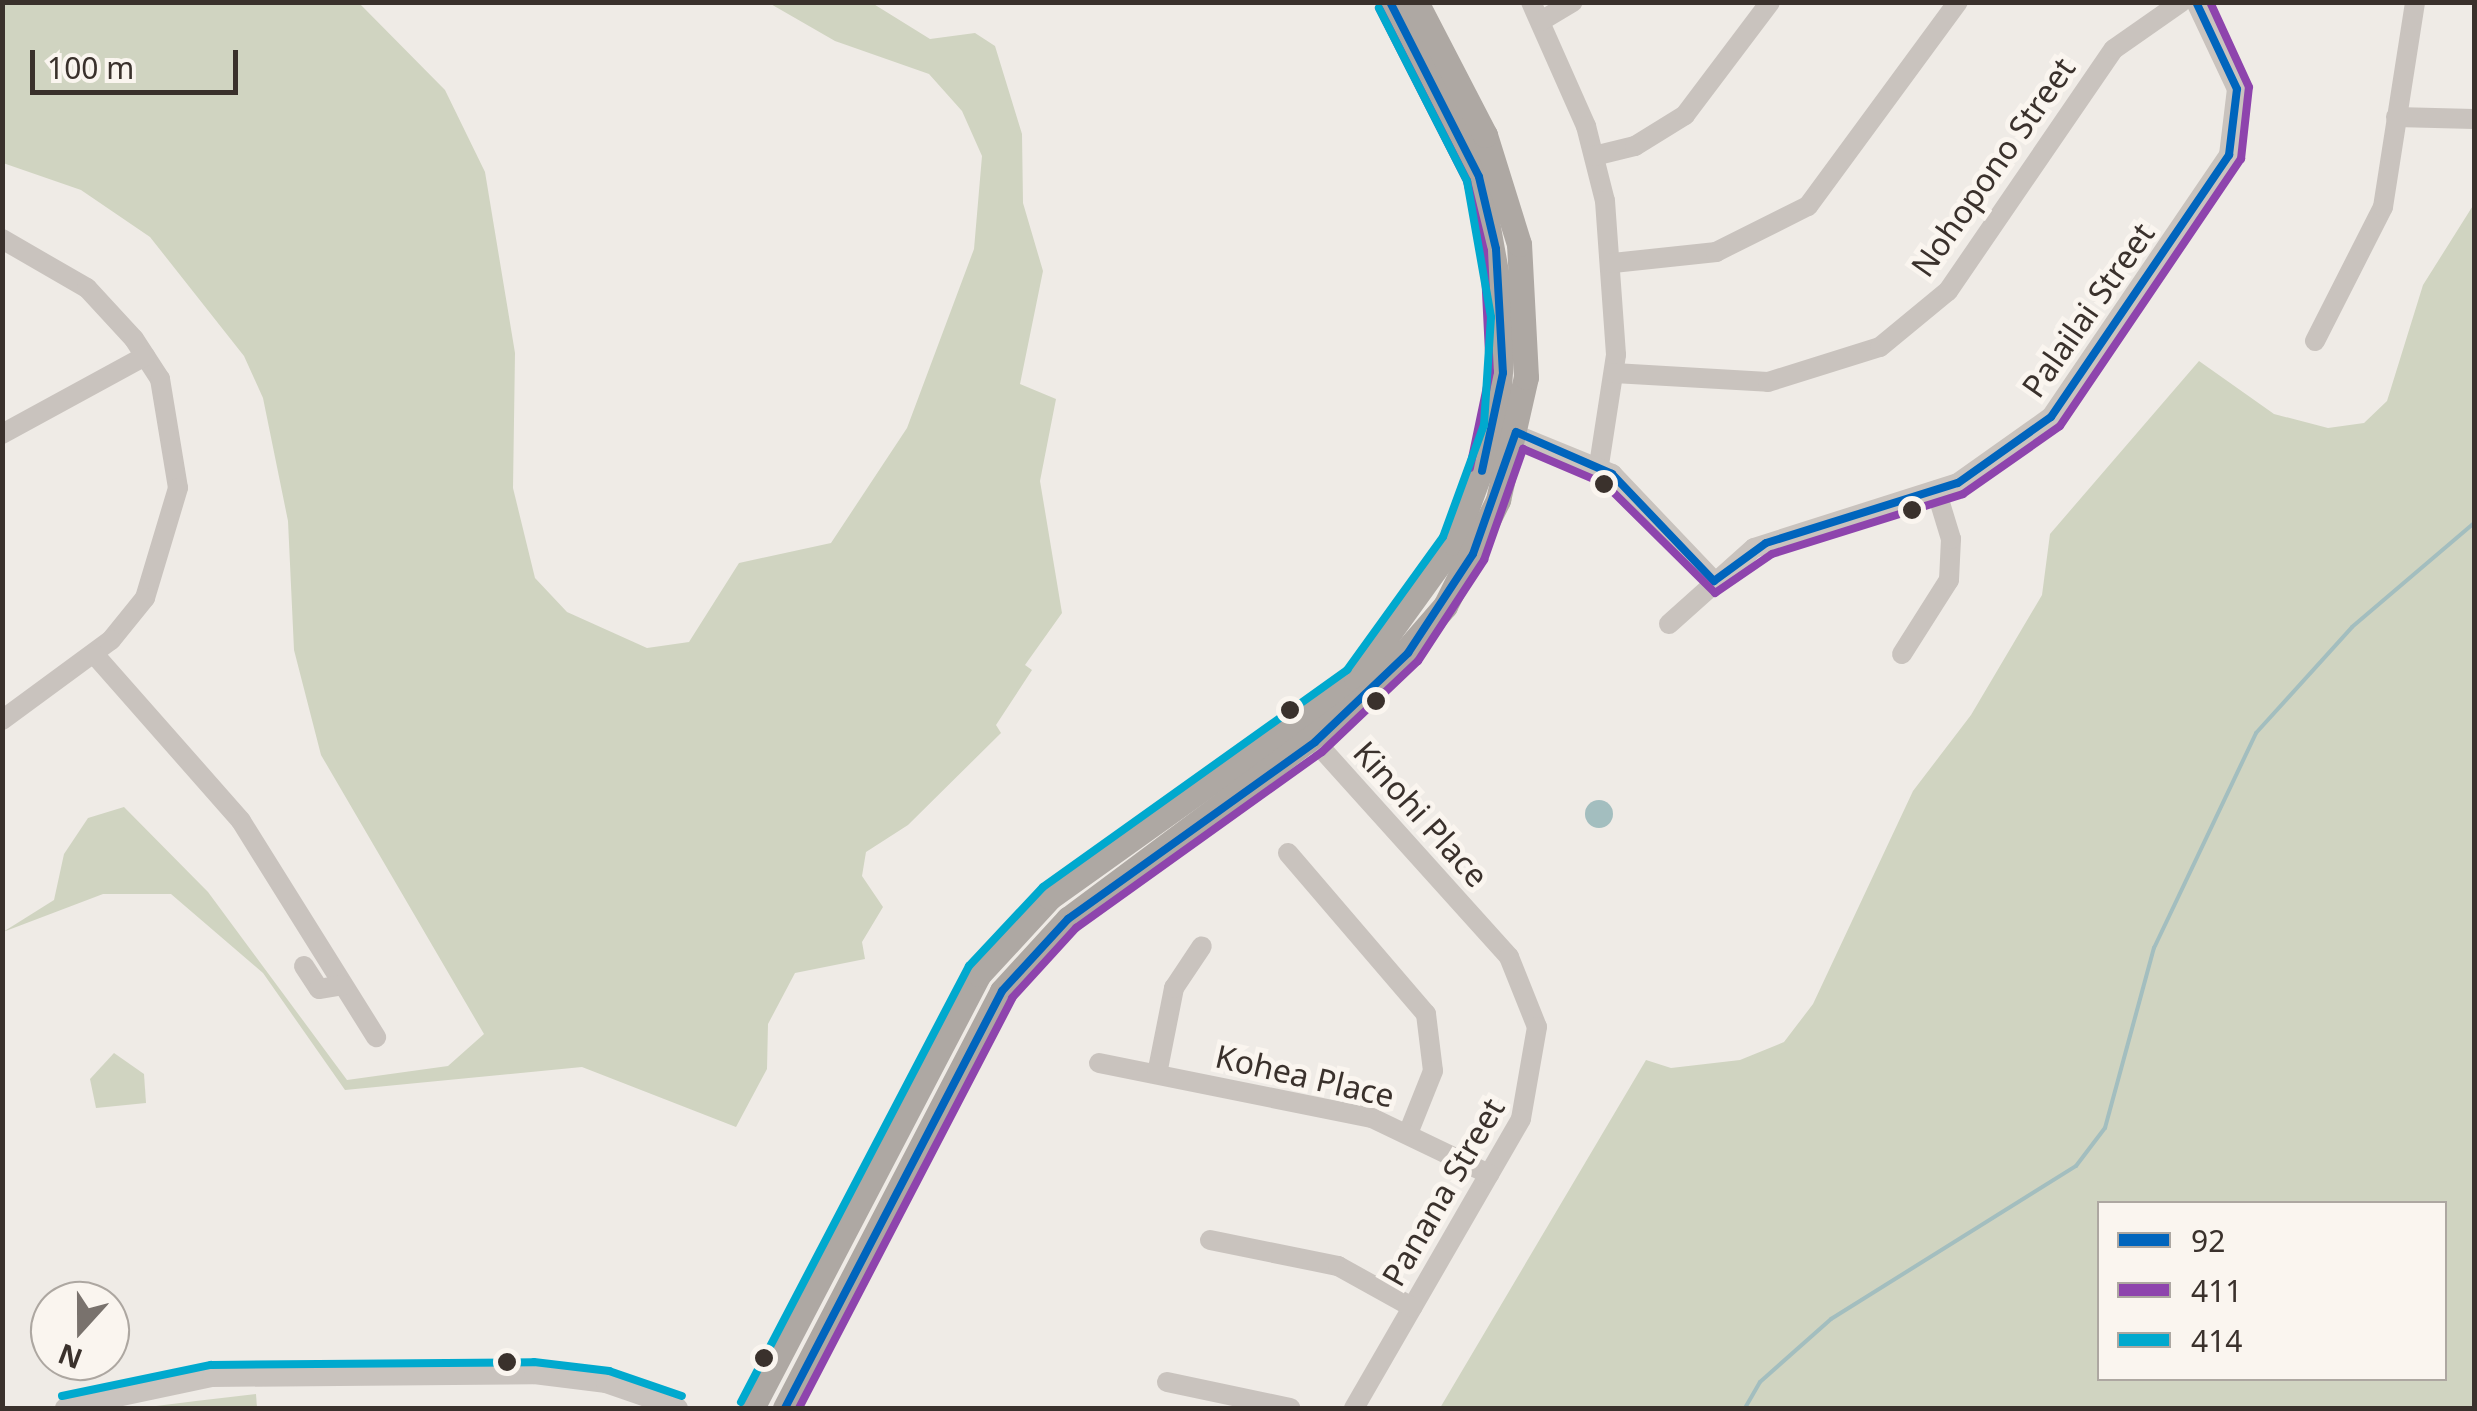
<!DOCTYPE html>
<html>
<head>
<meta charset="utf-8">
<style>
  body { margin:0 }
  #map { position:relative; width:2477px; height:1411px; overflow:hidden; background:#efebe6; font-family:"Noto Sans",sans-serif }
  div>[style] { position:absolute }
  .green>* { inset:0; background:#d0d4c1 }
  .water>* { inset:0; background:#a3bebf }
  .round { border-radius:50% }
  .stream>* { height:4px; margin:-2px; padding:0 2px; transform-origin:2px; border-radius:2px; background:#a3bebf }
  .minor>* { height:20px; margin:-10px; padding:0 10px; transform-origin:10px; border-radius:10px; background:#c9c3be }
  .major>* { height:25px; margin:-12.5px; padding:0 12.5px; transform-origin:12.5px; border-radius:12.5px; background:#aea8a3 }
  .bus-1>* { height:8px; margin:-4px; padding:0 4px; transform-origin:4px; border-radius:4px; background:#0065bd }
  .bus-2>* { height:8px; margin:-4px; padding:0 4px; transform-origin:4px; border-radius:4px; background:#8e44ad }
  .bus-3>* { height:8px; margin:-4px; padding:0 4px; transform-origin:4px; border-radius:4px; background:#00a9ce }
  .dots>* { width:28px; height:28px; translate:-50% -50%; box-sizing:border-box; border:5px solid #faf5ef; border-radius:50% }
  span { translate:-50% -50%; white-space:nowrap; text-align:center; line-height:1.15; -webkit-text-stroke:10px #faf5ef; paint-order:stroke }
  .street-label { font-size:32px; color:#3a312c }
  .frame { position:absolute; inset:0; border:5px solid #3a312c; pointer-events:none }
  .legend { position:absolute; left:2097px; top:1201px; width:350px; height:180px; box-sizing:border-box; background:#faf5ef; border:2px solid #ada7a1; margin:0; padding:12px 18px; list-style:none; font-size:30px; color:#3a312c }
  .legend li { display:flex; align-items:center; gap:20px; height:50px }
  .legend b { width:50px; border:2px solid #ada7a1 }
  .north { position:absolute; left:30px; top:1281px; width:100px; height:100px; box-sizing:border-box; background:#faf5ef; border:2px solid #ada7a1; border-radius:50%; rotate:201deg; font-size:28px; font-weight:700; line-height:40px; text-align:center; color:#3a312c }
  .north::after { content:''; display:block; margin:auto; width:35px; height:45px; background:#79726d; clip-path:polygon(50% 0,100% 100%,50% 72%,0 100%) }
  .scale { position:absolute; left:30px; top:50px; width:208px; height:45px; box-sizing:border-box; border:5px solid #3a312c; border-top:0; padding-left:12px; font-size:30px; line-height:35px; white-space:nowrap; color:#3a312c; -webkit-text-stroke:8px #faf5ef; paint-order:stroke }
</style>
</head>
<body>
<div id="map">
  <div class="green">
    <i style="clip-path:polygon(2px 3px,359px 3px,445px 90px,485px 172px,515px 353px,513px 488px,535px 578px,567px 612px,647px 648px,689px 642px,739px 563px,831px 543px,907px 428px,974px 249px,982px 156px,962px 111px,929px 74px,835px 41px,769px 3px,872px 3px,930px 39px,975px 33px,995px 46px,1022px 134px,1023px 203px,1043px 271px,1020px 384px,1056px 399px,1040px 481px,1062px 613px,1025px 665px,1032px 670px,996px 725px,1001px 733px,908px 825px,866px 852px,862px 876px,883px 907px,862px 942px,865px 959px,795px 973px,768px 1024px,767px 1069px,736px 1127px,582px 1067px,345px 1090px,263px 973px,171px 894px,103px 894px,3px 932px,54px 900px,64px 854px,88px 818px,124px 807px,208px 892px,347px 1080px,448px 1066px,484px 1034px,321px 755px,294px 650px,288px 521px,263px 398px,244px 356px,150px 237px,81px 190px,3px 163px)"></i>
    <i style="clip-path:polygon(evenodd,2474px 204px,2474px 1408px,1440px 1408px,1646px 1060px,1671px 1068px,1740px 1060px,1784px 1042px,1813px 1004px,1913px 791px,1971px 715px,2042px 595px,2050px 534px,2199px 361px,2274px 414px,2328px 428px,2364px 423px,2387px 401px,2423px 285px,2474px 204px,2100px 1204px,2444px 1204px,2444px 1378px,2100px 1378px,2100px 1204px)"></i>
    <i style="clip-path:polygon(114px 1053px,144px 1074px,146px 1103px,96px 1108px,90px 1079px)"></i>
    <i style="clip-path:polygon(256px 1394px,257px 1408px,140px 1408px,196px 1401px)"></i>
  </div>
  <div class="water">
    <i class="round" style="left:1585px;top:800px;width:28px;height:28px"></i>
  </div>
  <div class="stream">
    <i style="left:1745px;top:1408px;width:30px;rotate:-60deg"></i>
    <i style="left:1760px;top:1382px;width:95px;rotate:-41.6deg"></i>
    <i style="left:1831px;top:1319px;width:289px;rotate:-32deg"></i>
    <i style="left:2076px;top:1166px;width:48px;rotate:-52.7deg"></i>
    <i style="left:2105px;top:1128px;width:187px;rotate:-74.8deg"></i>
    <i style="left:2154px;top:948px;width:238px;rotate:-64.6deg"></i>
    <i style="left:2256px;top:733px;width:143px;rotate:-47.8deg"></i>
    <i style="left:2352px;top:627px;width:160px;rotate:-40.4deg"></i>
  </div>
  <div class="minor">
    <i style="left:1531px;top:2px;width:136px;rotate:66.1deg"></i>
    <i style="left:1586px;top:126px;width:77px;rotate:75.8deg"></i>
    <i style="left:1605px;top:201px;width:154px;rotate:85.9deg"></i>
    <i style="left:1616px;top:355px;width:111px;rotate:98.8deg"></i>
    <i style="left:1541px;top:21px;width:37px;rotate:-31deg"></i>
    <i style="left:2396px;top:117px;width:78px;rotate:1.5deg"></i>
    <i style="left:1594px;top:156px;width:42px;rotate:-13.7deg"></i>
    <i style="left:1635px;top:146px;width:59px;rotate:-31.8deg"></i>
    <i style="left:1685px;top:115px;width:141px;rotate:-53deg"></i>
    <i style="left:2px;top:239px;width:98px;rotate:30deg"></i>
    <i style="left:87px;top:288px;width:69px;rotate:47.3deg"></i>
    <i style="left:134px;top:339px;width:48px;rotate:57deg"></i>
    <i style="left:160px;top:379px;width:110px;rotate:80.6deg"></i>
    <i style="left:178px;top:488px;width:115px;rotate:106.7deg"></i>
    <i style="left:145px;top:598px;width:54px;rotate:129deg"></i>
    <i style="left:111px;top:640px;width:135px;rotate:143.7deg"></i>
    <i style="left:1613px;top:263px;width:104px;rotate:-6.1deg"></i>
    <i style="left:1716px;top:252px;width:103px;rotate:-26.6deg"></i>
    <i style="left:1808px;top:206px;width:253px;rotate:-53.7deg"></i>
    <i style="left:2315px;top:341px;width:150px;rotate:-63.1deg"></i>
    <i style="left:2383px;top:207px;width:207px;rotate:-81.1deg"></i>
    <i style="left:1614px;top:373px;width:154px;rotate:3.3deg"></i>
    <i style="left:1768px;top:382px;width:117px;rotate:-17.4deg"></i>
    <i style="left:1880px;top:347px;width:88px;rotate:-39.5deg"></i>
    <i style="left:1948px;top:291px;width:293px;rotate:-55.6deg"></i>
    <i style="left:2114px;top:49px;width:82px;rotate:-35deg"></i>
    <i style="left:1502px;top:429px;width:119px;rotate:22.2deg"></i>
    <i style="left:1612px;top:474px;width:148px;rotate:46.4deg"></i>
    <i style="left:2px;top:434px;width:163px;rotate:-28.6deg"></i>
    <i style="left:1669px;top:624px;width:114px;rotate:-41.8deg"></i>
    <i style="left:1754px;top:548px;width:214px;rotate:-17.7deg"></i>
    <i style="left:1958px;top:483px;width:114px;rotate:-35.4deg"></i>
    <i style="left:2051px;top:417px;width:317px;rotate:-55.8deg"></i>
    <i style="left:2229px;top:155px;width:66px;rotate:-83.1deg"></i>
    <i style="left:2237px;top:89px;width:96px;rotate:-115.2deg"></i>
    <i style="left:94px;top:654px;width:222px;rotate:48.6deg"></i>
    <i style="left:241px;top:821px;width:255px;rotate:58deg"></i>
    <i style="left:1902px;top:654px;width:88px;rotate:-57.6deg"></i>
    <i style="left:1949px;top:580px;width:41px;rotate:-87.2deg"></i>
    <i style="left:1951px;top:539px;width:51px;rotate:-107deg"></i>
    <i style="left:1303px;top:728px;width:308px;rotate:48deg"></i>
    <i style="left:1509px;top:957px;width:75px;rotate:68.2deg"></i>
    <i style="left:1537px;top:1027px;width:93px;rotate:99.9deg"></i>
    <i style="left:1521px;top:1119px;width:334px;rotate:120deg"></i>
    <i style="left:1288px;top:853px;width:212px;rotate:49.4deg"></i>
    <i style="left:1426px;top:1014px;width:57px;rotate:83deg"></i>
    <i style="left:1433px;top:1071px;width:65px;rotate:111.8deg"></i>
    <i style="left:304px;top:966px;width:27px;rotate:57deg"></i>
    <i style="left:319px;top:989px;width:24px;rotate:-9deg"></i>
    <i style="left:1099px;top:1063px;width:278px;rotate:11.4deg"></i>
    <i style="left:1372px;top:1118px;width:130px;rotate:25.6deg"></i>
    <i style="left:1157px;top:1074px;width:88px;rotate:-78.8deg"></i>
    <i style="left:1174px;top:988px;width:50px;rotate:-56.3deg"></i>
    <i style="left:1210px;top:1240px;width:131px;rotate:11.5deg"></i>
    <i style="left:1338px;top:1266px;width:85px;rotate:29deg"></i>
    <i style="left:1167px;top:1382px;width:126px;rotate:11.9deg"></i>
    <i style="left:65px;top:1408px;width:150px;rotate:-11.9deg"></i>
    <i style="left:212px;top:1377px;width:322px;rotate:-0.5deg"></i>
    <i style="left:534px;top:1374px;width:73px;rotate:7.1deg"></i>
    <i style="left:606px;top:1383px;width:76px;rotate:19.1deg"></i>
  </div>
  <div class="major">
    <i style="left:752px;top:1408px;width:490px;rotate:-62.4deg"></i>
    <i style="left:979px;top:974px;width:105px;rotate:-47.3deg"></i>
    <i style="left:1050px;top:897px;width:376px;rotate:-35.5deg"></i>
    <i style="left:1356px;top:679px;width:168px;rotate:-54.2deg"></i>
    <i style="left:1454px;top:543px;width:122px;rotate:-69.9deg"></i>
    <i style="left:1496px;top:428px;width:112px;rotate:-85.9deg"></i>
    <i style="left:1504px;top:316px;width:141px;rotate:-100.2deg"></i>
    <i style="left:1479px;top:177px;width:196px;rotate:-117deg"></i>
    <i style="left:785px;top:1408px;width:470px;rotate:-62.5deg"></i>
    <i style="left:1002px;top:991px;width:98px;rotate:-47.5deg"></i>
    <i style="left:1068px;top:919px;width:373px;rotate:-36.7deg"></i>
    <i style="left:1367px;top:696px;width:119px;rotate:-49.1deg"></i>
    <i style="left:1445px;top:606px;width:119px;rotate:-63.4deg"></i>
    <i style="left:1498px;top:500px;width:126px;rotate:-77.2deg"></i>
    <i style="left:1526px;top:377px;width:133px;rotate:-93deg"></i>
    <i style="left:1519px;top:244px;width:114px;rotate:-107.3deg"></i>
    <i style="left:1485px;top:135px;width:150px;rotate:-117.4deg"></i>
  </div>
  <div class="bus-1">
    <i style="left:1390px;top:2px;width:196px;rotate:63deg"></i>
    <i style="left:1479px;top:177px;width:74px;rotate:76.7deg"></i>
    <i style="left:1496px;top:249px;width:124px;rotate:86.8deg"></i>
    <i style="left:1503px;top:373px;width:100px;rotate:102.1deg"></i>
    <i style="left:785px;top:1408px;width:470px;rotate:-62.5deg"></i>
    <i style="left:1002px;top:991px;width:98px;rotate:-47.5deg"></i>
    <i style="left:1068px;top:919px;width:304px;rotate:-35.6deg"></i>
    <i style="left:1315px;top:742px;width:129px;rotate:-43.7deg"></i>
    <i style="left:1408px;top:653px;width:118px;rotate:-56.7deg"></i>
    <i style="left:1473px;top:554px;width:129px;rotate:-70.6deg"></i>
    <i style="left:1516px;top:432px;width:105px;rotate:23.6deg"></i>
    <i style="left:1612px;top:474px;width:148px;rotate:46.4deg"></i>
    <i style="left:1714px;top:581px;width:64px;rotate:-36.2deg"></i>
    <i style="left:1766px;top:543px;width:201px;rotate:-17.4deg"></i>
    <i style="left:1958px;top:483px;width:114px;rotate:-35.4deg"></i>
    <i style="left:2051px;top:417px;width:317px;rotate:-55.8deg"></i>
    <i style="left:2229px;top:155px;width:66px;rotate:-83.1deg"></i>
    <i style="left:2237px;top:89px;width:96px;rotate:-115.2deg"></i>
  </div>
  <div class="bus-2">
    <i style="left:1379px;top:8px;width:194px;rotate:63deg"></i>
    <i style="left:1467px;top:181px;width:72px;rotate:76.3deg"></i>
    <i style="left:1484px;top:251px;width:121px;rotate:87.2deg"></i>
    <i style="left:1490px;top:372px;width:98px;rotate:101.8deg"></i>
    <i style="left:799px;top:1408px;width:462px;rotate:-62.5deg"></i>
    <i style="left:1012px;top:998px;width:95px;rotate:-47.6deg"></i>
    <i style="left:1076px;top:928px;width:302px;rotate:-35.6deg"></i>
    <i style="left:1322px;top:752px;width:132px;rotate:-43.5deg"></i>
    <i style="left:1418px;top:661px;width:121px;rotate:-56.8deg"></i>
    <i style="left:1484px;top:560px;width:118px;rotate:-70.6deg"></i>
    <i style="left:1523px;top:449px;width:89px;rotate:23.1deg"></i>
    <i style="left:1605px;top:484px;width:155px;rotate:44.7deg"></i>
    <i style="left:1715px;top:593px;width:69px;rotate:-34.4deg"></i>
    <i style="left:1772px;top:554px;width:200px;rotate:-17.4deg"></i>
    <i style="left:1963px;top:494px;width:118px;rotate:-35deg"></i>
    <i style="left:2060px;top:426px;width:323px;rotate:-55.9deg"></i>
    <i style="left:2241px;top:159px;width:72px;rotate:-83.7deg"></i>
    <i style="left:2249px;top:87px;width:94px;rotate:-114.6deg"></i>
  </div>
  <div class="bus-3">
    <i style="left:62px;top:1396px;width:152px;rotate:-11.8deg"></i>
    <i style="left:211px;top:1365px;width:323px;rotate:-0.5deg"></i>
    <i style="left:534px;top:1362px;width:76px;rotate:6.8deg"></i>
    <i style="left:609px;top:1371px;width:77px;rotate:18.9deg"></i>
    <i style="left:741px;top:1402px;width:492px;rotate:-62.4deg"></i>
    <i style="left:969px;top:966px;width:108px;rotate:-46.9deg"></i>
    <i style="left:1043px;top:887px;width:374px;rotate:-35.5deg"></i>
    <i style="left:1347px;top:670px;width:164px;rotate:-54.2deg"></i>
    <i style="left:1443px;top:537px;width:119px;rotate:-69.9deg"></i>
    <i style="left:1484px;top:425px;width:108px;rotate:-86.3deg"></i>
    <i style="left:1491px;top:317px;width:138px;rotate:-100deg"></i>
    <i style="left:1467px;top:181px;width:194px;rotate:-117deg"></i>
  </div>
  <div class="dots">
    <i style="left:1604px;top:484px;background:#3a312c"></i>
    <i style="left:1912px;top:510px;background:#3a312c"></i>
    <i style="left:1376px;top:701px;background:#3a312c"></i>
    <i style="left:1290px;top:710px;background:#3a312c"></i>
    <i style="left:764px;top:1358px;background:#3a312c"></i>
    <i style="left:507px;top:1362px;background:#3a312c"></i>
  </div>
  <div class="street-label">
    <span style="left:1993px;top:167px;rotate:-55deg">Nohopono Street</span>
    <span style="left:2088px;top:310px;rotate:-55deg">Palailai Street</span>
    <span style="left:1421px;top:814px;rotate:48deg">Kinohi Place</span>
    <span style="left:1305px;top:1076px;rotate:13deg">Kohea Place</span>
    <span style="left:1443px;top:1192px;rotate:-60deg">Panana Street</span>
  </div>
  <div class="frame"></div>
  <ul class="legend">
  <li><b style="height:12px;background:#0065bd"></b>92</li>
  <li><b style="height:12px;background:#8e44ad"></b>411</li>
  <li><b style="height:12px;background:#00a9ce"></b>414</li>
  </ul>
  <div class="north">N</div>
  <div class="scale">100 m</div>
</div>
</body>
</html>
